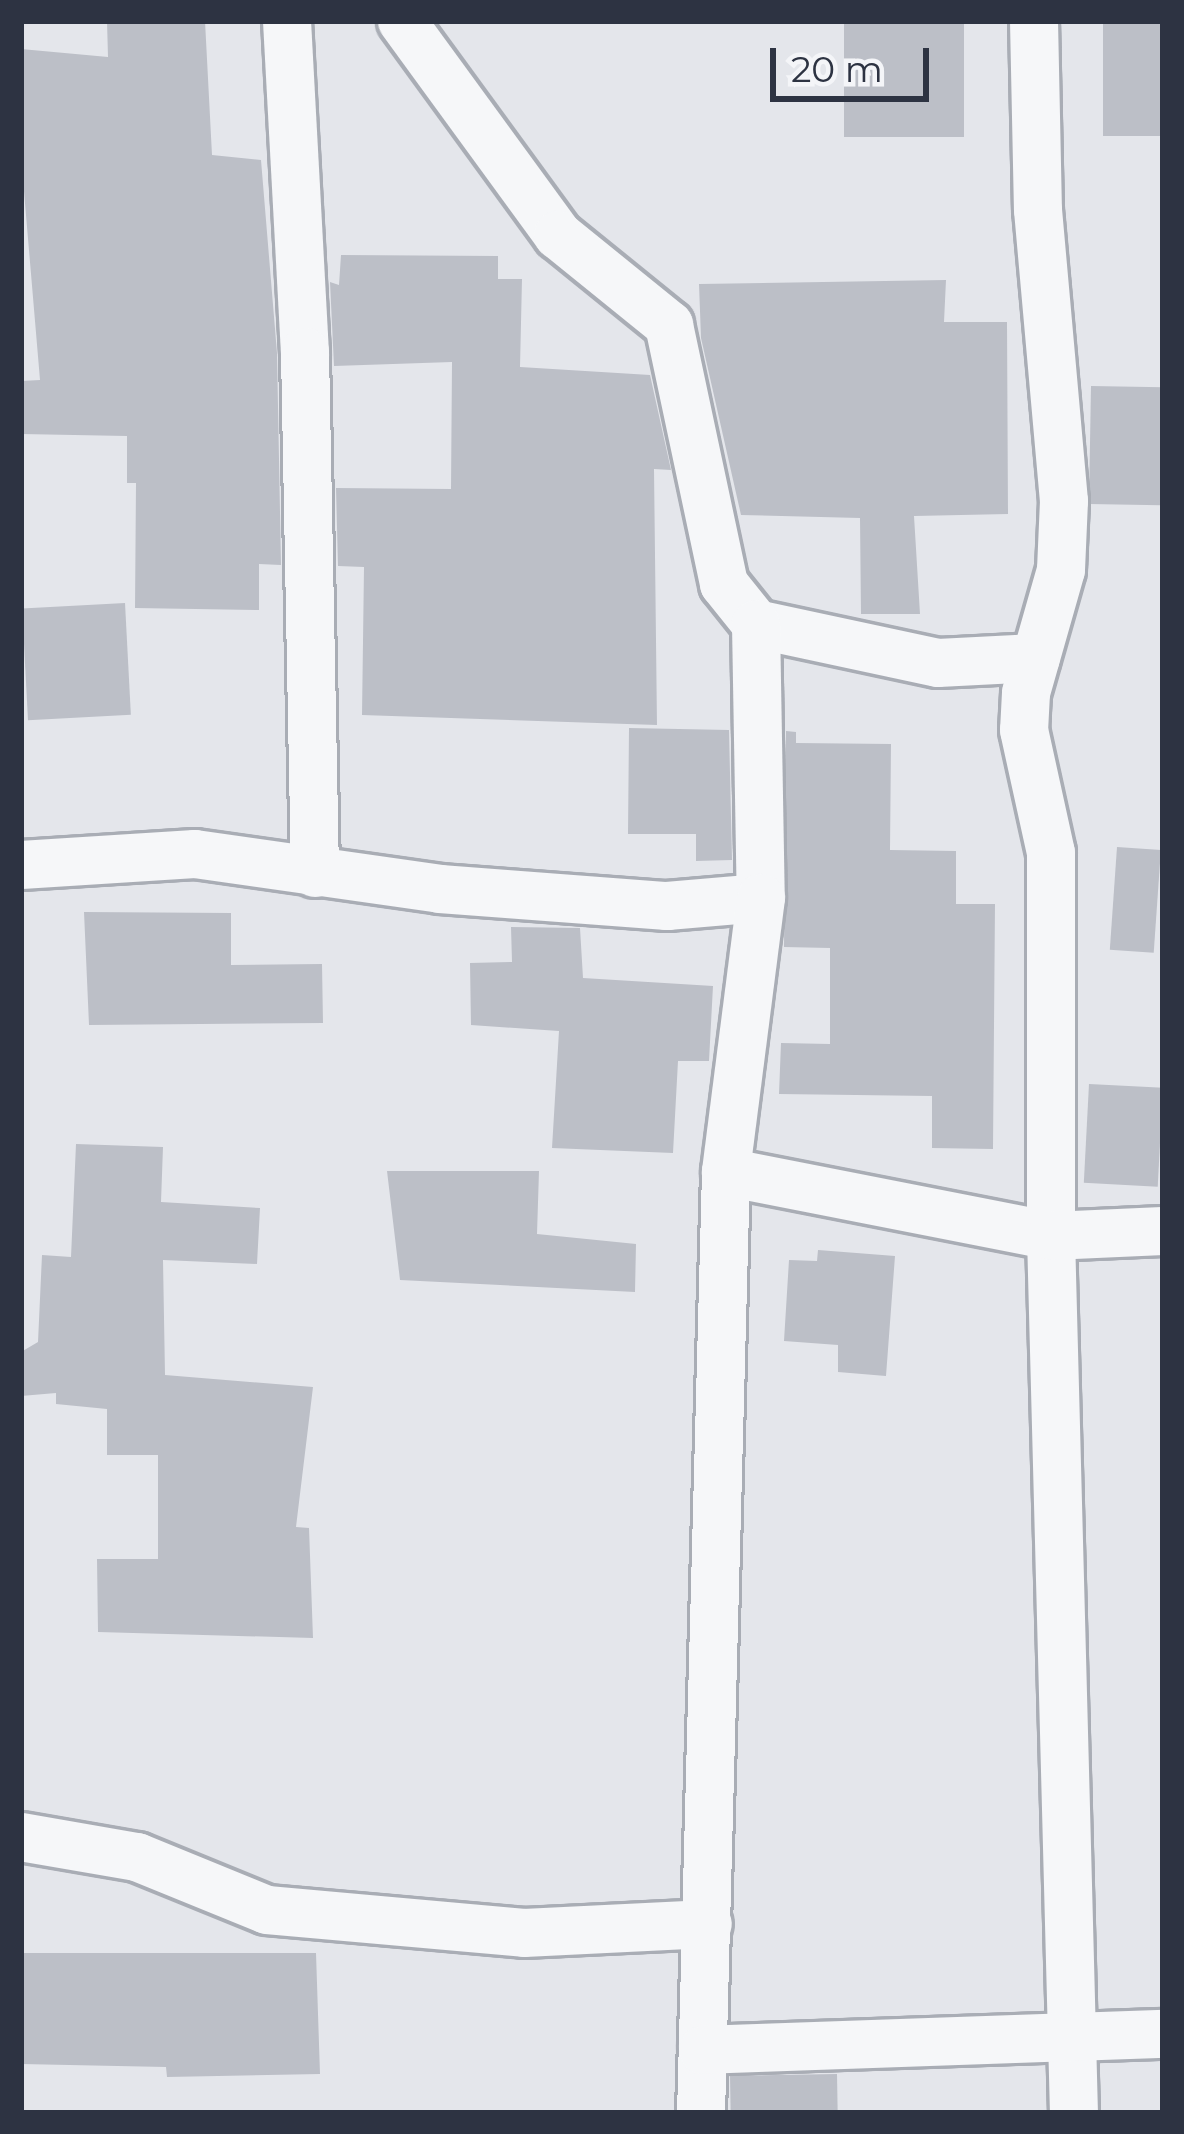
<!DOCTYPE html>
<html>
<head>
<meta charset="utf-8">
<style>
  body { margin:0 }
  #map { position:relative; width:1184px; height:2134px; overflow:hidden; background:#e4e6eb; font-family:Montserrat,sans-serif }
  div>[style] { position:absolute }
  .building>* { inset:0; background:#bcbfc7; transform-origin:0 0 }
  .roads { filter:drop-shadow(3px 0 #a9adb5) drop-shadow(-3px 0 #a9adb5) drop-shadow(0 3px #a9adb5) drop-shadow(0 -3px #a9adb5) }
  .street>* { height:48px; margin:-24px; padding:0 24px; transform-origin:24px; border-radius:24px; background:#f6f7f9 }
  span { translate:-50% -50%; white-space:nowrap; text-align:center; line-height:1.15; -webkit-text-stroke:10px #f4f5f8; paint-order:stroke }
  .frame { position:absolute; inset:0; border:24px solid #2d3342; pointer-events:none }
  .scale { position:absolute; left:770px; top:48px; width:159px; height:54px; box-sizing:border-box; border:6px solid #2d3342; border-top:0; padding-left:15px; font-size:36px; line-height:42px; white-space:nowrap; color:#2d3342; -webkit-text-stroke:9px #f4f5f8; paint-order:stroke }
</style>
</head>
<body>
<div id="map">
  <div class="building">
    <i style="clip-path:polygon(107px 21px,205px 21px,212px 155px,261px 160px,277px 353px,281px 565px,259px 564px,259px 610px,135px 608px,136px 483px,127px 483px,127px 436px,21px 434px,21px 381px,40px 380px,21px 156px,21px 49px,108px 57px)"></i>
    <i style="left:844px;top:21px;width:120px;height:116px"></i>
    <i style="left:1103px;top:21px;width:60px;height:115px"></i>
    <i style="clip-path:polygon(341px 255px,498px 256px,498px 279px,522px 279px,520px 367px,650px 375px,671px 470px,654px 469px,657px 725px,362px 715px,364px 567px,338px 566px,336px 488px,451px 489px,452px 362px,334px 366px,330px 282px,339px 285px)"></i>
    <i style="clip-path:polygon(946px 280px,944px 322px,1007px 322px,1008px 514px,914px 516px,920px 614px,861px 614px,860px 518px,741px 515px,701px 338px,699px 284px)"></i>
    <i style="left:1091px;top:386px;width:72px;height:118px;rotate:1deg"></i>
    <i style="left:125px;top:603px;width:112px;height:103px;rotate:87deg"></i>
    <i style="clip-path:polygon(629px 728px,729px 730px,732px 860px,696px 861px,696px 834px,628px 834px)"></i>
    <i style="clip-path:polygon(786px 731px,796px 732px,796px 743px,891px 744px,890px 850px,956px 851px,956px 904px,995px 904px,993px 1149px,932px 1148px,932px 1096px,779px 1094px,781px 1043px,830px 1044px,830px 948px,784px 947px)"></i>
    <i style="left:1117px;top:847px;width:44px;height:103px;rotate:4deg"></i>
    <i style="clip-path:polygon(84px 912px,231px 913px,231px 965px,322px 964px,323px 1023px,89px 1025px)"></i>
    <i style="clip-path:polygon(511px 927px,580px 928px,583px 978px,713px 986px,709px 1061px,678px 1061px,673px 1153px,552px 1148px,559px 1031px,471px 1025px,470px 963px,512px 962px)"></i>
    <i style="left:1089px;top:1084px;width:74px;height:99px;rotate:3deg"></i>
    <i style="clip-path:polygon(76px 1144px,163px 1147px,161px 1202px,260px 1208px,257px 1264px,163px 1260px,165px 1375px,313px 1387px,296px 1527px,309px 1528px,313px 1638px,98px 1632px,97px 1559px,158px 1559px,158px 1455px,107px 1455px,107px 1409px,56px 1404px,56px 1393px,21px 1396px,21px 1352px,38px 1342px,42px 1255px,71px 1257px)"></i>
    <i style="clip-path:polygon(387px 1171px,539px 1171px,537px 1234px,636px 1244px,635px 1292px,400px 1280px)"></i>
    <i style="clip-path:polygon(818px 1250px,895px 1256px,886px 1376px,838px 1372px,838px 1345px,784px 1341px,789px 1260px,817px 1261px)"></i>
    <i style="clip-path:polygon(21px 1953px,316px 1953px,320px 2074px,167px 2077px,166px 2067px,21px 2064px)"></i>
    <i style="left:837px;top:2074px;width:39px;height:107px;rotate:89deg"></i>
  </div>
  <div class="roads">
    <div class="street">
      <i style="left:287px;top:21px;width:331px;rotate:86.9deg"></i>
      <i style="left:305px;top:352px;width:521px;rotate:88.9deg"></i>
      <i style="left:402px;top:21px;width:265px;rotate:53.9deg"></i>
      <i style="left:558px;top:235px;width:143px;rotate:39deg"></i>
      <i style="left:669px;top:325px;width:265px;rotate:78deg"></i>
      <i style="left:724px;top:584px;width:51px;rotate:51.3deg"></i>
      <i style="left:756px;top:624px;width:186px;rotate:12.1deg"></i>
      <i style="left:938px;top:663px;width:98px;rotate:-2.9deg"></i>
      <i style="left:1034px;top:21px;width:189px;rotate:88.8deg"></i>
      <i style="left:1038px;top:210px;width:292px;rotate:84.9deg"></i>
      <i style="left:1064px;top:501px;width:69px;rotate:92.5deg"></i>
      <i style="left:1061px;top:570px;width:128px;rotate:105.9deg"></i>
      <i style="left:1026px;top:693px;width:37px;rotate:93deg"></i>
      <i style="left:1024px;top:730px;width:126px;rotate:77.6deg"></i>
      <i style="left:1051px;top:853px;width:383px;rotate:90deg"></i>
      <i style="left:1051px;top:1236px;width:877px;rotate:88.5deg"></i>
      <i style="left:756px;top:624px;width:274px;rotate:89deg"></i>
      <i style="left:21px;top:865px;width:174px;rotate:-3.6deg"></i>
      <i style="left:195px;top:854px;width:247px;rotate:8.1deg"></i>
      <i style="left:440px;top:889px;width:228px;rotate:4.3deg"></i>
      <i style="left:667px;top:906px;width:94px;rotate:-4.9deg"></i>
      <i style="left:761px;top:898px;width:276px;rotate:97.3deg"></i>
      <i style="left:726px;top:1172px;width:941px;rotate:91.52deg"></i>
      <i style="left:726px;top:1172px;width:331px;rotate:11.1deg"></i>
      <i style="left:1051px;top:1236px;width:112px;rotate:-2.6deg"></i>
      <i style="left:21px;top:1837px;width:118px;rotate:9.8deg"></i>
      <i style="left:137px;top:1857px;width:140px;rotate:22.2deg"></i>
      <i style="left:267px;top:1910px;width:258px;rotate:5.1deg"></i>
      <i style="left:524px;top:1933px;width:184px;rotate:-2.8deg"></i>
      <i style="left:703px;top:2050px;width:460px;rotate:-2deg"></i>
    </div>
  </div>
  <div class="frame"></div>
  <div class="scale">20 m</div>
</div>
</body>
</html>
